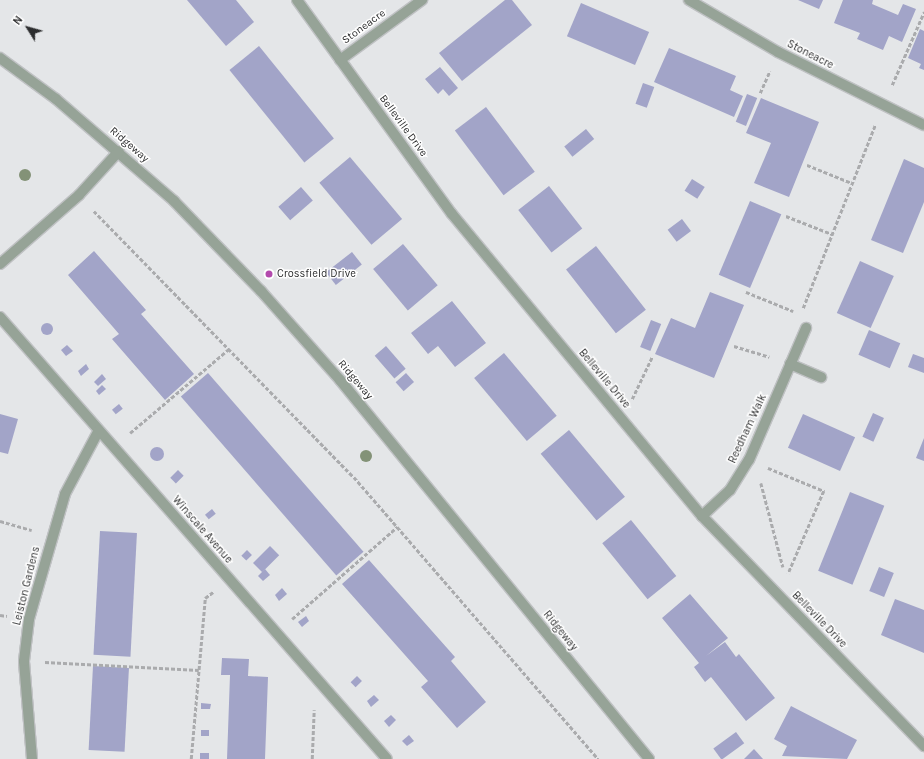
<!DOCTYPE html>
<html>
<head>
<meta charset="utf-8">
<style>
  body { margin:0 }
  #map { position:relative; width:924px; height:759px; overflow:hidden; background:#e4e6e8; font-family:Karla,sans-serif }
  div>[style] { position:absolute }
  .building>* { inset:0; background:#a2a4c8; transform-origin:0 0 }
  .round { border-radius:50% }
  .path>* { height:2.5px; margin-top:-1.25px; transform-origin:0; background:repeating-linear-gradient(90deg,#aaabad 0 4px,transparent 0 6px) }
  .roads { filter:drop-shadow(1px 0 #bfc1c3) drop-shadow(-1px 0 #bfc1c3) drop-shadow(0 1px #bfc1c3) drop-shadow(0 -1px #bfc1c3) }
  .minor>* { height:10px; margin:-5px; padding:0 5px; transform-origin:5px; border-radius:5px; background:#96a397 }
  .trees>* { width:12px; height:12px; margin:-6px; border-radius:50%; background:#839277 }
  .dots>* { width:11px; height:11px; translate:-50% -50%; box-sizing:border-box; border:2px solid #fff; border-radius:50% }
  span { translate:-50% -50%; white-space:nowrap; text-align:center; line-height:1.15; -webkit-text-stroke:3px #fff; paint-order:stroke }
  .street-label { font-size:11px; color:#2c2d2e }
  .poi-label { font-size:11px; color:#2c2d2e }
  .left { translate:0 -50%; text-align:left }
  .north { position:absolute; left:8px; top:8px; width:40px; height:40px; -webkit-text-stroke:3px #fff; paint-order:stroke; rotate:307deg; font-size:11px; font-weight:700; line-height:16px; text-align:center; color:#2c2d2e }
  .north::after { content:''; display:block; margin:auto; width:14px; height:18px; background:#2c2d2e; clip-path:polygon(50% 0,100% 100%,50% 72%,0 100%) }
</style>
</head>
<body>
<div id="map">
  <div class="building">
    <i style="clip-path:polygon(187px 0,236px 0,254px 22px,226px 46px)"></i>
    <i style="clip-path:polygon(505px 0,512px 0,532px 25px,462px 81px,439px 53px)"></i>
    <i style="clip-path:polygon(798px 0,823px 0,819px 9px)"></i>
    <i style="clip-path:polygon(843px 0,873px 0,872px 4px,898px 15px,903px 4px,916px 9px,902px 42px,889px 36px,883px 50px,857px 39px,860px 33px,834px 23px)"></i>
    <i style="left:581px;top:3px;width:74px;height:36px;rotate:23deg"></i>
    <i style="clip-path:polygon(920px 29px,924px 31px,924px 70px,919px 68px,921px 64px,908px 58px)"></i>
    <i style="left:259px;top:46px;width:119px;height:38px;rotate:51deg"></i>
    <i style="clip-path:polygon(669px 48px,736px 76px,730px 90px,743px 96px,734px 117px,654px 82px)"></i>
    <i style="clip-path:polygon(440px 67px,458px 88px,449px 96px,443px 89px,438px 94px,425px 79px)"></i>
    <i style="left:643px;top:83px;width:12px;height:22px;rotate:20deg"></i>
    <i style="left:747px;top:94px;width:11px;height:30px;rotate:22deg"></i>
    <i style="clip-path:polygon(761px 98px,819px 122px,789px 197px,754px 183px,771px 143px,746px 133px)"></i>
    <i style="left:486px;top:107px;width:81px;height:39px;rotate:53deg"></i>
    <i style="left:586px;top:129px;width:13px;height:28px;rotate:51deg"></i>
    <i style="left:350px;top:157px;width:81px;height:40px;rotate:50deg"></i>
    <i style="clip-path:polygon(904px 159px,924px 168px,924px 202px,903px 253px,871px 240px)"></i>
    <i style="left:692px;top:179px;width:15px;height:14px;rotate:32deg"></i>
    <i style="left:549px;top:186px;width:54px;height:39px;rotate:52deg"></i>
    <i style="left:301px;top:187px;width:18px;height:30px;rotate:49deg"></i>
    <i style="left:750px;top:201px;width:34px;height:80px;rotate:23deg"></i>
    <i style="left:682px;top:219px;width:15px;height:18px;rotate:53deg"></i>
    <i style="left:403px;top:244px;width:54px;height:39px;rotate:50deg"></i>
    <i style="left:596px;top:246px;width:81px;height:38px;rotate:52deg"></i>
    <i style="clip-path:polygon(94px 251px,146px 310px,141px 314px,194px 374px,165px 400px,112px 339px,119px 334px,68px 275px)"></i>
    <i style="left:352px;top:252px;width:16px;height:33px;rotate:52deg"></i>
    <i style="left:860px;top:261px;width:37px;height:57px;rotate:24deg"></i>
    <i style="clip-path:polygon(710px 292px,744px 305px,714px 378px,655px 354px,671px 318px,695px 328px)"></i>
    <i style="clip-path:polygon(452px 301px,486px 343px,455px 367px,438px 346px,428px 354px,411px 333px)"></i>
    <i style="left:651px;top:320px;width:11px;height:29px;rotate:22deg"></i>
    <i class="round" style="left:41px;top:323px;width:12px;height:12px"></i>
    <i style="left:869px;top:330px;width:34px;height:27px;rotate:23deg"></i>
    <i style="clip-path:polygon(67px 345px,73px 351px,66px 356px,61px 350px)"></i>
    <i style="left:386px;top:346px;width:30px;height:15px;rotate:49deg"></i>
    <i style="left:504px;top:353px;width:82px;height:39px;rotate:50deg"></i>
    <i style="clip-path:polygon(913px 354px,924px 358px,924px 373px,908px 367px)"></i>
    <i style="clip-path:polygon(86px 364px,89px 369px,81px 376px,78px 371px)"></i>
    <i style="left:208px;top:373px;width:237px;height:36px;rotate:49deg"></i>
    <i style="left:406px;top:373px;width:12px;height:14px;rotate:48deg"></i>
    <i style="clip-path:polygon(102px 374px,106px 379px,98px 386px,94px 382px)"></i>
    <i style="clip-path:polygon(102px 385px,106px 389px,99px 395px,96px 391px)"></i>
    <i style="left:119px;top:404px;width:6px;height:9px;rotate:51deg"></i>
    <i style="left:873px;top:413px;width:12px;height:26px;rotate:24deg"></i>
    <i style="clip-path:polygon(0 414px,18px 419px,8px 454px,0 452px)"></i>
    <i style="left:803px;top:414px;width:57px;height:37px;rotate:24deg"></i>
    <i style="left:569px;top:430px;width:87px;height:37px;rotate:50deg"></i>
    <i style="clip-path:polygon(924px 438px,924px 461px,916px 458px)"></i>
    <i class="round" style="left:150px;top:447px;width:14px;height:14px"></i>
    <i style="left:178px;top:470px;width:8px;height:11px;rotate:45deg"></i>
    <i style="left:850px;top:492px;width:37px;height:85px;rotate:22deg"></i>
    <i style="left:212px;top:509px;width:6px;height:9px;rotate:51deg"></i>
    <i style="left:631px;top:520px;width:72px;height:37px;rotate:51deg"></i>
    <i style="left:100px;top:531px;width:37px;height:124px;rotate:3deg"></i>
    <i style="left:270px;top:546px;width:13px;height:24px;rotate:45deg"></i>
    <i style="left:247px;top:550px;width:7px;height:8px;rotate:45deg"></i>
    <i style="clip-path:polygon(369px 560px,455px 657px,451px 661px,486px 702px,457px 728px,421px 687px,428px 681px,342px 584px)"></i>
    <i style="left:879px;top:567px;width:16px;height:26px;rotate:22deg"></i>
    <i style="clip-path:polygon(265px 569px,270px 575px,263px 581px,258px 576px)"></i>
    <i style="clip-path:polygon(282px 588px,287px 594px,279px 601px,275px 595px)"></i>
    <i style="clip-path:polygon(690px 594px,728px 638px,706px 656px,725px 642px,736px 657px,739px 654px,775px 698px,746px 721px,711px 677px,705px 682px,694px 667px,699px 663px,662px 618px)"></i>
    <i style="clip-path:polygon(895px 599px,924px 610px,924px 653px,881px 635px)"></i>
    <i style="clip-path:polygon(306px 616px,309px 621px,302px 627px,298px 622px)"></i>
    <i style="clip-path:polygon(222px 658px,249px 659px,248px 676px,268px 677px,265px 759px,227px 759px,230px 675px,221px 675px)"></i>
    <i style="left:93px;top:666px;width:36px;height:84px;rotate:3deg"></i>
    <i style="left:357px;top:676px;width:7px;height:9px;rotate:45deg"></i>
    <i style="clip-path:polygon(374px 695px,379px 700px,371px 707px,367px 701px)"></i>
    <i style="clip-path:polygon(201px 703px,211px 704px,210px 709px,201px 709px)"></i>
    <i style="clip-path:polygon(791px 706px,857px 740px,847px 759px,782px 756px,787px 746px,774px 739px)"></i>
    <i style="clip-path:polygon(391px 715px,396px 720px,389px 727px,384px 721px)"></i>
    <i style="left:201px;top:730px;width:8px;height:6px"></i>
    <i style="left:736px;top:732px;width:14px;height:28px;rotate:54deg"></i>
    <i style="clip-path:polygon(409px 735px,414px 741px,407px 746px,402px 741px)"></i>
    <i style="clip-path:polygon(754px 749px,763px 759px,744px 759px)"></i>
    <i style="left:200px;top:753px;width:9px;height:6px"></i>
  </div>
  <div class="path">
    <i style="left:892px;top:85px;width:80px;rotate:-66.3deg"></i>
    <i style="left:760px;top:93px;width:24px;rotate:-66deg"></i>
    <i style="left:807px;top:165px;width:48px;rotate:21.8deg"></i>
    <i style="left:94px;top:211px;width:372px;rotate:45.7deg"></i>
    <i style="left:354px;top:477px;width:373px;rotate:49.1deg"></i>
    <i style="left:786px;top:216px;width:49px;rotate:21.4deg"></i>
    <i style="left:746px;top:292px;width:51px;rotate:22deg"></i>
    <i style="left:803px;top:308px;width:197px;rotate:-68.5deg"></i>
    <i style="left:734px;top:346px;width:37px;rotate:17deg"></i>
    <i style="left:632px;top:399px;width:47px;rotate:-64.5deg"></i>
    <i style="left:130px;top:433px;width:131px;rotate:-40.4deg"></i>
    <i style="left:768px;top:468px;width:61px;rotate:22.3deg"></i>
    <i style="left:824px;top:491px;width:90px;rotate:113.4deg"></i>
    <i style="left:761px;top:483px;width:87px;rotate:75.3deg"></i>
    <i style="left:0;top:521px;width:33px;rotate:16deg"></i>
    <i style="left:0;top:615px;width:7px;rotate:8deg"></i>
    <i style="left:292px;top:619px;width:140px;rotate:-41.2deg"></i>
    <i style="left:45px;top:662px;width:154px;rotate:3deg"></i>
    <i style="left:191px;top:759px;width:162px;rotate:-85deg"></i>
    <i style="left:205px;top:598px;width:10px;rotate:-37deg"></i>
    <i style="left:312px;top:759px;width:49px;rotate:-87.7deg"></i>
  </div>
  <div class="roads">
    <div class="minor">
      <i style="left:297px;top:0;width:264px;rotate:54.1deg"></i>
      <i style="left:452px;top:214px;width:392px;rotate:50.4deg"></i>
      <i style="left:702px;top:516px;width:320px;rotate:46deg"></i>
      <i style="left:689px;top:0;width:103px;rotate:30.3deg"></i>
      <i style="left:778px;top:52px;width:163px;rotate:26.6deg"></i>
      <i style="left:0;top:58px;width:69px;rotate:36.2deg"></i>
      <i style="left:56px;top:99px;width:156px;rotate:40.8deg"></i>
      <i style="left:174px;top:201px;width:125px;rotate:46deg"></i>
      <i style="left:261px;top:291px;width:119px;rotate:48.4deg"></i>
      <i style="left:340px;top:380px;width:489px;rotate:50.8deg"></i>
      <i style="left:340px;top:60px;width:102px;rotate:-36.2deg"></i>
      <i style="left:0;top:264px;width:105px;rotate:-41.1deg"></i>
      <i style="left:79px;top:195px;width:59px;rotate:-47.7deg"></i>
      <i style="left:0;top:317px;width:587px;rotate:48.8deg"></i>
      <i style="left:790px;top:364px;width:34px;rotate:23deg"></i>
      <i style="left:702px;top:516px;width:38px;rotate:-43deg"></i>
      <i style="left:730px;top:490px;width:36px;rotate:-58deg"></i>
      <i style="left:749px;top:460px;width:144px;rotate:-66.6deg"></i>
      <i style="left:32px;top:759px;width:98px;rotate:-94.7deg"></i>
      <i style="left:24px;top:661px;width:42px;rotate:-83.2deg"></i>
      <i style="left:29px;top:619px;width:130px;rotate:-73.9deg"></i>
      <i style="left:65px;top:494px;width:72px;rotate:-62deg"></i>
    </div>
  </div>
  <div class="trees">
    <i style="left:25px;top:175px"></i>
    <i style="left:366px;top:456px"></i>
  </div>
  <div class="dots">
    <i style="left:269px;top:274px;background:#b34aad"></i>
  </div>
  <div class="street-label">
    <span style="left:364px;top:27px;rotate:-36deg">Stoneacre</span>
    <span style="left:810px;top:55px;rotate:27deg">Stoneacre</span>
    <span style="left:403px;top:126px;rotate:54deg">Belleville Drive</span>
    <span style="left:129px;top:145px;rotate:41deg">Ridgeway</span>
    <span style="left:604px;top:379px;rotate:50deg">Belleville Drive</span>
    <span style="left:355px;top:380px;rotate:50deg">Ridgeway</span>
    <span style="left:748px;top:429px;rotate:-65deg">Reedham Walk</span>
    <span style="left:202px;top:530px;rotate:49deg">Winscale Avenue</span>
    <span style="left:27px;top:586px;rotate:-76deg">Leiston Gardens</span>
    <span style="left:819px;top:620px;rotate:46deg">Belleville Drive</span>
    <span style="left:560px;top:631px;rotate:51deg">Ridgeway</span>
  </div>
  <div class="poi-label">
    <span class="left" style="left:277px;top:274px">Crossfield Drive</span>
  </div>
  <div class="north">N</div>
</div>
</body>
</html>
